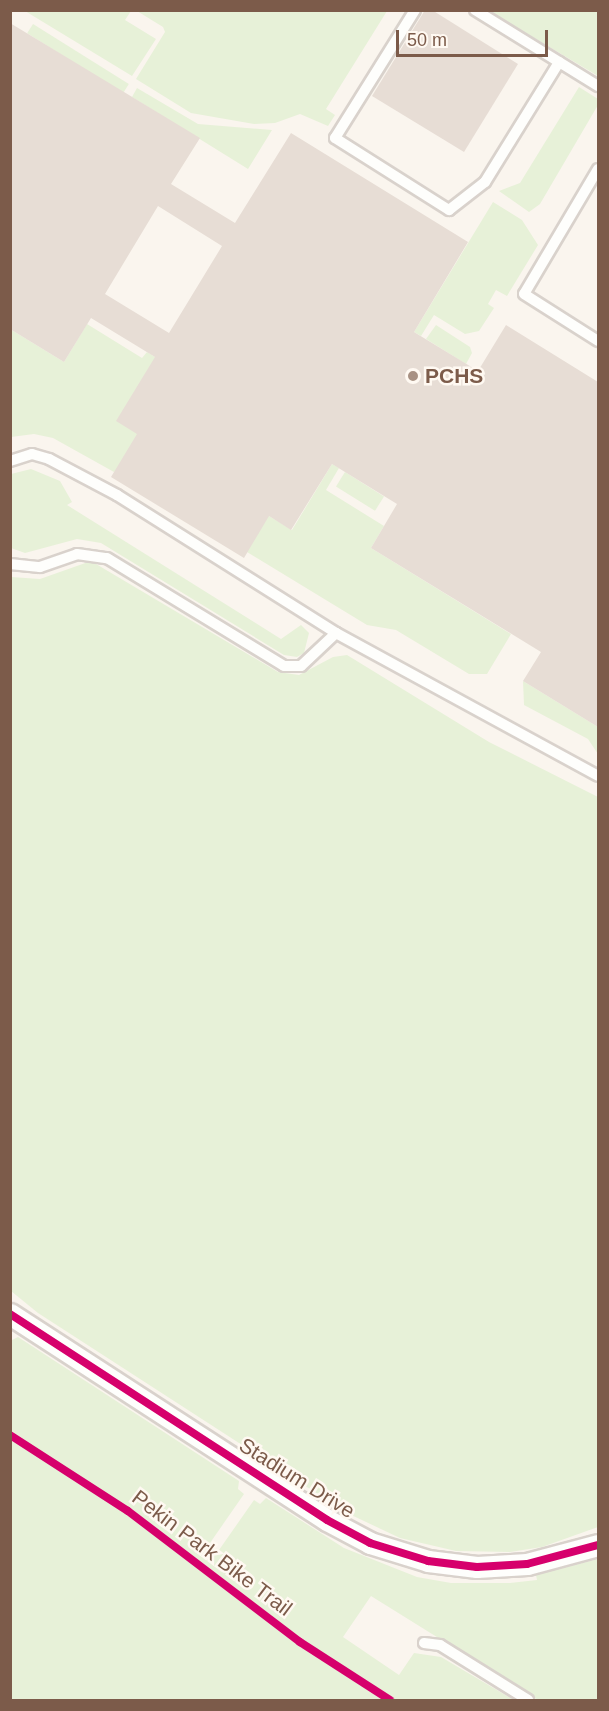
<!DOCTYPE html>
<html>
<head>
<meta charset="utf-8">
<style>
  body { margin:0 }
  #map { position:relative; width:609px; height:1711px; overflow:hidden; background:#faf5ee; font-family:Arial,sans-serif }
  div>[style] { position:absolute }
  .green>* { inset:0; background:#e7f1d8; transform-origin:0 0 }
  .building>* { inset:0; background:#e7ddd5 }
  .roads { filter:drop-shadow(2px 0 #d9d2cc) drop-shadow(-2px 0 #d9d2cc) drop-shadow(0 2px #d9d2cc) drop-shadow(0 -2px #d9d2cc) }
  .service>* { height:10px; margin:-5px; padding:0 5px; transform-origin:5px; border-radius:5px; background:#fefefc }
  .minor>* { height:21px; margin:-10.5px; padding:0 10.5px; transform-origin:10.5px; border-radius:10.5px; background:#fefefc }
  .cycleway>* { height:8px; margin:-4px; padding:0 4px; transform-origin:4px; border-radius:4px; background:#d6006c }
  .dots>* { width:16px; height:16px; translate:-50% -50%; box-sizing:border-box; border:3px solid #fff9f2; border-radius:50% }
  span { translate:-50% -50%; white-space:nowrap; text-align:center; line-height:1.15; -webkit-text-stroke:5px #fff9f2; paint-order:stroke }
  .poi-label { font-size:21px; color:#7c5b4a; font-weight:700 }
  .left { translate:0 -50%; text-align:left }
  .street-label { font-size:21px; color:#7c5b4a }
  .frame { position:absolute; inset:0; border:12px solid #7c5b4a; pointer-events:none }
  .scale { position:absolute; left:396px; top:30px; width:152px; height:27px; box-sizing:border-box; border:3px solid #7c5b4a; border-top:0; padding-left:8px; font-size:18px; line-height:21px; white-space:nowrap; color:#7c5b4a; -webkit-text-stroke:4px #fff9f2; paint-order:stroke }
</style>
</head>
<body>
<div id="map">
  <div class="green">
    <i style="clip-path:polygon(25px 11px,131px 11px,125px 20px,156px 39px,132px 76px)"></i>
    <i style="clip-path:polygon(137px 11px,387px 11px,326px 109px,335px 115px,328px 126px,300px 114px,275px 123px,254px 124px,191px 113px,136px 79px,165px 32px,163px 27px)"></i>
    <i style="clip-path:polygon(489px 11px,598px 11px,598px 76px)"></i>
    <i style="left:33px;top:24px;width:113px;height:11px;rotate:32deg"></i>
    <i style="clip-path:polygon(579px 87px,598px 99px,598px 105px,540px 204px,529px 212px,499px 191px,520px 183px)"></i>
    <i style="clip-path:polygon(137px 88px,198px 124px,272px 130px,248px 169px,132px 97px)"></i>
    <i style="clip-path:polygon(493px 202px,522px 220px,538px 245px,507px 296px,496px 290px,488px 304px,494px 308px,479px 331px,465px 334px,434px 315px,421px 336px,414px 332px)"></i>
    <i style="clip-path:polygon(87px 324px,142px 358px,147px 352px,155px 357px,162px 450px,114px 472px,53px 438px,34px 434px,11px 437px,10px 329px,64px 362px)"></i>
    <i style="clip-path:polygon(436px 325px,470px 347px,472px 353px,466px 364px,426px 339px)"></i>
    <i style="clip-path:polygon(332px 464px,339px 468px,326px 490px,384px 526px,371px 548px,511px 634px,487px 674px,469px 674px,396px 630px,367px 625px,247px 552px,246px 502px,292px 530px)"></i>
    <i style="clip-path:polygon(31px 469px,60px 481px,72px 502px,67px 505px,281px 639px,301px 625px,309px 633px,304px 653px,297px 657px,284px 655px,101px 543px,77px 539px,25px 553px,11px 548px,11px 474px)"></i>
    <i style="left:345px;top:472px;width:46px;height:17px;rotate:32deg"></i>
    <i style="clip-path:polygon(91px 561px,278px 672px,299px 675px,333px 657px,347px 655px,489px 742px,598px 797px,598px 1527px,542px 1547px,510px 1552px,456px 1551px,400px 1538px,347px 1513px,38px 1313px,11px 1291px,11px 577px,40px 579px)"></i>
    <i style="clip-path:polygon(523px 681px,598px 727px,598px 754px,588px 739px,524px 705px)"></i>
    <i style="clip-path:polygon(18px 1337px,239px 1481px,238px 1489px,244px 1494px,210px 1543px,219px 1550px,254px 1500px,260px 1504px,266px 1498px,344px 1548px,417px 1577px,451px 1583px,510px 1583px,537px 1580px,536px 1575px,598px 1559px,598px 1700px,538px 1700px,371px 1596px,343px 1637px,399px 1675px,414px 1653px,441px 1657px,514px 1700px,11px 1700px,10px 1341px)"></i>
  </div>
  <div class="building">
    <i style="clip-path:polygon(425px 10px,432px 10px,518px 64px,464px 152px,372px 96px)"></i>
    <i style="clip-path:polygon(evenodd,10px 23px,200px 138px,171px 184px,235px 223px,291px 133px,468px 242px,414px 332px,478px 371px,506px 325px,598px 382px,598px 727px,523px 681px,541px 652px,371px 548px,397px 504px,332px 464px,291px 530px,269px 516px,244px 558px,111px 477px,137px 434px,116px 421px,155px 357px,91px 318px,64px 362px,10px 329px,10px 23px,158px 206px,222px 246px,169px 333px,105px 294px,158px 206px)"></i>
  </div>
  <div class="roads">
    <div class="service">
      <i style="left:415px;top:10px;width:151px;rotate:122deg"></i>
      <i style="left:335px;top:138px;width:135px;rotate:32.3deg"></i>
      <i style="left:449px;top:210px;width:46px;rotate:-37.9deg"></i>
      <i style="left:485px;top:182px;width:141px;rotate:-58.3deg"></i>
      <i style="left:475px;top:10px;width:145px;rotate:31.7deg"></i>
      <i style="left:598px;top:169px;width:145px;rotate:120.6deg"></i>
      <i style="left:524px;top:294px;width:88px;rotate:32.4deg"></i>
      <i style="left:10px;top:461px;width:23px;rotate:-18deg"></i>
      <i style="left:32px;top:454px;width:18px;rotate:16deg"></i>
      <i style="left:49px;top:459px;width:77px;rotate:27.9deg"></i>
      <i style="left:117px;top:495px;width:259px;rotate:32.2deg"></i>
      <i style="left:336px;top:633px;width:298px;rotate:28.6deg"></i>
      <i style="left:10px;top:564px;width:30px;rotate:6deg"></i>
      <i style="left:40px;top:567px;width:39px;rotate:-19deg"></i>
      <i style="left:77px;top:554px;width:30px;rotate:8deg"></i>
      <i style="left:107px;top:558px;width:207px;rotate:31.4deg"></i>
      <i style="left:284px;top:666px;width:17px"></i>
      <i style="left:301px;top:666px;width:48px;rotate:-43.3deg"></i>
      <i style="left:424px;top:1643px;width:16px;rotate:7deg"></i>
      <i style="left:440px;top:1645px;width:104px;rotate:32deg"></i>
    </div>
    <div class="minor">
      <i style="left:10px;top:1314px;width:378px;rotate:33deg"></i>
      <i style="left:327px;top:1520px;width:49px;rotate:28.1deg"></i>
      <i style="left:370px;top:1543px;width:61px;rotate:17.2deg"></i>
      <i style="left:428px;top:1561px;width:49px;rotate:7deg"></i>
      <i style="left:477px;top:1567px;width:50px;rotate:-3.4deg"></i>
      <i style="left:527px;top:1564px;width:73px;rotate:-15deg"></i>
    </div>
  </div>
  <div class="cycleway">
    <i style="left:10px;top:1314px;width:378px;rotate:33deg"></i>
    <i style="left:327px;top:1520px;width:49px;rotate:28.1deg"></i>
    <i style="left:370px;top:1543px;width:61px;rotate:17.2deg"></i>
    <i style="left:428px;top:1561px;width:49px;rotate:7deg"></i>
    <i style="left:477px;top:1567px;width:50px;rotate:-3.4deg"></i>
    <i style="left:527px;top:1564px;width:73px;rotate:-15deg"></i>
    <i style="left:10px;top:1435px;width:140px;rotate:32.8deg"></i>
    <i style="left:128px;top:1511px;width:216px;rotate:37.3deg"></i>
    <i style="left:300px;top:1642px;width:107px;rotate:32.8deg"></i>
  </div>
  <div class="dots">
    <i style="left:413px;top:376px;background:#a89183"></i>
  </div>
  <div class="poi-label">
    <span class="left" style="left:425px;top:376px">PCHS</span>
  </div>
  <div class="street-label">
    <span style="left:297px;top:1478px;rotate:32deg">Stadium Drive</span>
    <span style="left:212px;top:1553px;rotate:37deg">Pekin Park Bike Trail</span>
  </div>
  <div class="frame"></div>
  <div class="scale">50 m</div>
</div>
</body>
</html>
